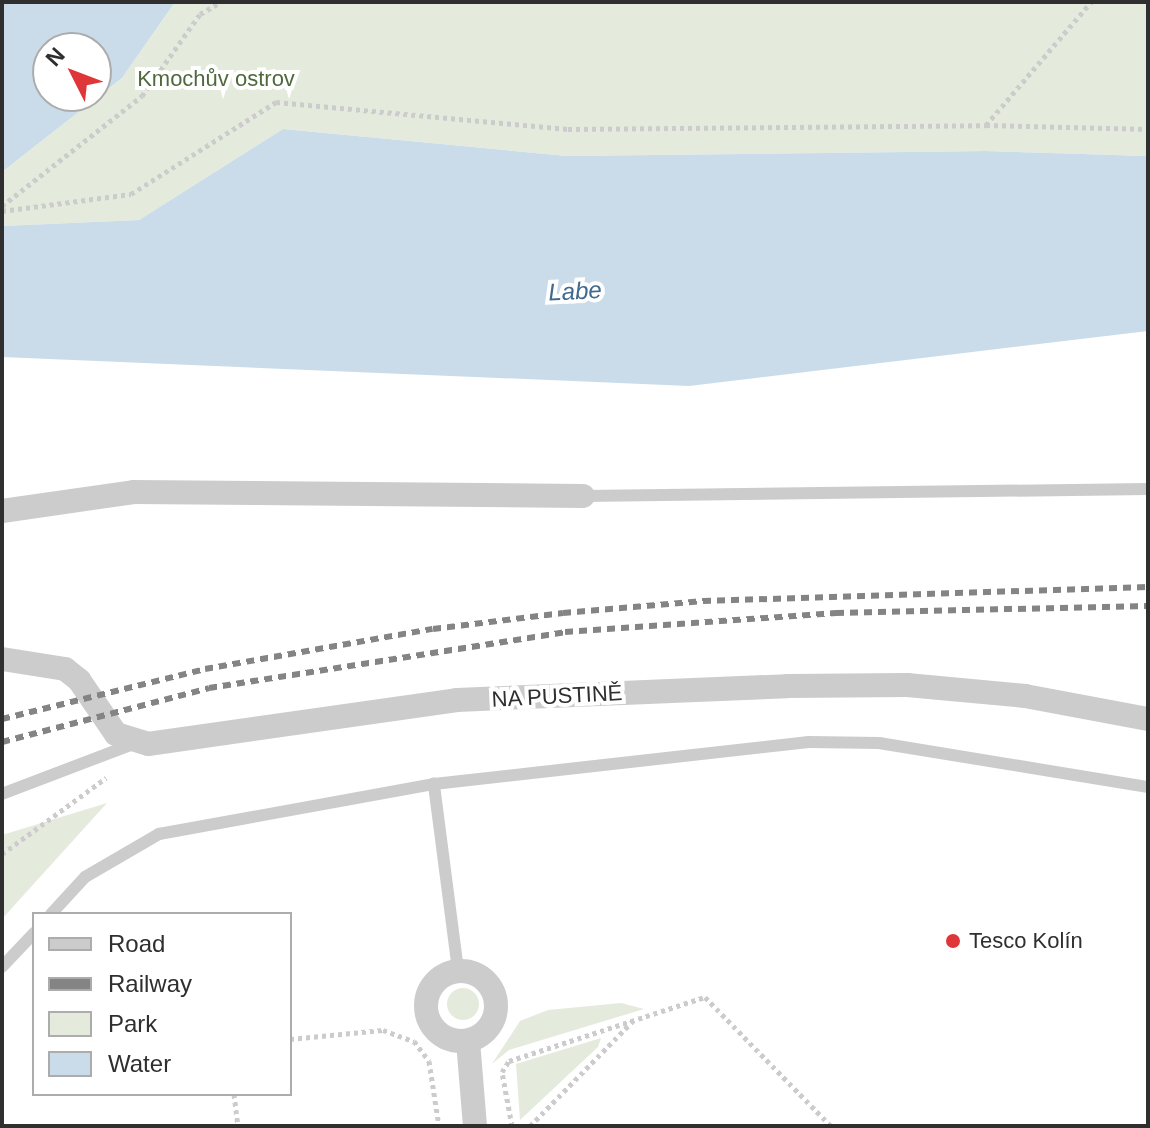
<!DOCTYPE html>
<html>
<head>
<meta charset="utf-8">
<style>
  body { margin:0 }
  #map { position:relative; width:1150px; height:1128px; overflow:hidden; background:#fff; font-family:Helvetica,sans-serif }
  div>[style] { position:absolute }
  .green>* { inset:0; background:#e4ebdd }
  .round { border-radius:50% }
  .water>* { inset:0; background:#cadcea }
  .path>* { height:5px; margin-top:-2.5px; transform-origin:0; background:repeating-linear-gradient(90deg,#ccc 0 4px,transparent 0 8px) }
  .service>* { height:12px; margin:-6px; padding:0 6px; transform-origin:6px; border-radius:6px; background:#ccc }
  .minor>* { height:24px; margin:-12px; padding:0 12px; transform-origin:12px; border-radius:12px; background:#ccc }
  .minor>.ring { margin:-12px; padding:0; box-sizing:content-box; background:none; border:24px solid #ccc; border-radius:50% }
  .rail>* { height:6px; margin-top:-3px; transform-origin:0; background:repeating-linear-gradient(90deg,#848484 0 8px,transparent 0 14px) }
  .dots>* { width:22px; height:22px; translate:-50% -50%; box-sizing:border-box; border:4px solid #fff; border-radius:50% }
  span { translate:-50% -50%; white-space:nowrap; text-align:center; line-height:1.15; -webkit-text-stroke:8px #fff; paint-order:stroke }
  .park-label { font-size:22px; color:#4f693d }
  .street-label { font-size:22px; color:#2f2f2f }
  .poi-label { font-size:22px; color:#2f2f2f }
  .left { translate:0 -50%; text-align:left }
  .water-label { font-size:24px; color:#3f6a8e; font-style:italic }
  .frame { position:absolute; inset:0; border:4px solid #2f2f2f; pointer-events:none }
  .legend { position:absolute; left:32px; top:912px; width:260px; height:184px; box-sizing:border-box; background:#fff; border:2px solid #acacac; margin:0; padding:10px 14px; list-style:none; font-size:24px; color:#2f2f2f }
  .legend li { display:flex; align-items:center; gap:16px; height:40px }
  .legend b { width:40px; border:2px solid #acacac }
  .north { position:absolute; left:32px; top:32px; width:80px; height:80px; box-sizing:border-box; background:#fff; border:2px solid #acacac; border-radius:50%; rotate:312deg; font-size:22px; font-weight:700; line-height:32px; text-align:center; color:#2f2f2f }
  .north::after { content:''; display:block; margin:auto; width:28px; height:36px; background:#df3739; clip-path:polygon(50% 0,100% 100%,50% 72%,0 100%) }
</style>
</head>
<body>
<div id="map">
  <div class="green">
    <i style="clip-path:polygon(175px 2px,1148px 2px,1148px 156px,986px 151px,567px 156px,283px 129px,139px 220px,2px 226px,2px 172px,122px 78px)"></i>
    <i style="clip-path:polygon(107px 803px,2px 919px,2px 835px)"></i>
    <i class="round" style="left:447px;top:988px;width:32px;height:32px"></i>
    <i style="clip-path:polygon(621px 1003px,644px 1009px,509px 1050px,492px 1064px,520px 1021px,548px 1010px)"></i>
    <i style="clip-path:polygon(601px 1038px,598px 1047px,520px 1120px,516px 1064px)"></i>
  </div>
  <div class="water">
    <i style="clip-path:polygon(evenodd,2px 2px,175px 2px,122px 78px,2px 172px,2px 2px,48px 48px,96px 48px,96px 96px,48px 96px,48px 48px)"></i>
    <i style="clip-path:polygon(283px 129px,567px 156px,986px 151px,1148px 156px,1148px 331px,689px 386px,2px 357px,2px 226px,139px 220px)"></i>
  </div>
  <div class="path">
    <i style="left:986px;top:125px;width:162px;rotate:-49.5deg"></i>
    <i style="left:2px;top:206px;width:178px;rotate:-38.2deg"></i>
    <i style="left:142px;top:96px;width:100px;rotate:-54.7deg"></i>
    <i style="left:200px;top:14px;width:24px;rotate:-30deg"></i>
    <i style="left:2px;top:211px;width:130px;rotate:-7.5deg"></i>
    <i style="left:131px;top:194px;width:172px;rotate:-32.4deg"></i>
    <i style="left:276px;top:102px;width:293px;rotate:5.3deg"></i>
    <i style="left:568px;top:129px;width:418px;rotate:-0.5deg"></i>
    <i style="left:986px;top:125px;width:162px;rotate:1.4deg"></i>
    <i style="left:2px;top:854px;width:129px;rotate:-36.2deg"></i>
    <i style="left:290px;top:1039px;width:93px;rotate:-5.5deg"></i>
    <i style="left:383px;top:1030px;width:33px;rotate:20deg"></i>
    <i style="left:414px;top:1041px;width:25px;rotate:53deg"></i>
    <i style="left:429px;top:1061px;width:66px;rotate:81.3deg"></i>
    <i style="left:234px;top:1094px;width:32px;rotate:83deg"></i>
    <i style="left:512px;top:1126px;width:55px;rotate:-100.5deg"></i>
    <i style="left:502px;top:1072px;width:13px;rotate:-58deg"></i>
    <i style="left:509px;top:1061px;width:206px;rotate:-18.1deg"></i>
    <i style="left:705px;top:997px;width:180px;rotate:45.7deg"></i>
    <i style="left:530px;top:1126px;width:147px;rotate:-45.6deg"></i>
  </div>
  <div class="service">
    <i style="left:583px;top:496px;width:565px;rotate:-0.71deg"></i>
    <i style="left:2px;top:794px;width:140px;rotate:-20.9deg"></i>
    <i style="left:51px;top:914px;width:50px;rotate:-47.4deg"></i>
    <i style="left:85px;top:877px;width:86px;rotate:-30.2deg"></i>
    <i style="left:159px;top:834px;width:280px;rotate:-10.3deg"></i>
    <i style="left:2px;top:967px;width:47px;rotate:-46.7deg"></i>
    <i style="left:458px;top:970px;width:188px;rotate:-97.4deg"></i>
    <i style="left:434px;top:784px;width:377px;rotate:-6.4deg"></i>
    <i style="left:809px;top:742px;width:70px;rotate:0.8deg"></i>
    <i style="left:879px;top:743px;width:273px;rotate:9.3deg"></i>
  </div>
  <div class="minor">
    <i style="left:2px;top:511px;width:133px;rotate:-8.2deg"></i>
    <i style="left:134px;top:492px;width:449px;rotate:0.5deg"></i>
    <i style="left:2px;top:659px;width:64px;rotate:9deg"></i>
    <i style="left:65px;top:669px;width:18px;rotate:38deg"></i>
    <i style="left:79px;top:680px;width:65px;rotate:55.6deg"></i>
    <i style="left:116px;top:734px;width:34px;rotate:17deg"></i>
    <i style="left:148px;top:744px;width:312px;rotate:-8.1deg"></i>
    <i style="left:457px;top:700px;width:330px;rotate:-2.4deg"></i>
    <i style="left:787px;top:686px;width:120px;rotate:-0.5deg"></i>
    <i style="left:907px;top:685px;width:119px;rotate:5.3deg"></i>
    <i style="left:1025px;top:696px;width:125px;rotate:10.6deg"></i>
    <i class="ring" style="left:426px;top:971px;width:46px;height:46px"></i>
    <i style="left:468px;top:1041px;width:85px;rotate:85.3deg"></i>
  </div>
  <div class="rail">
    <i style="left:2px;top:719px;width:209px;rotate:-13.8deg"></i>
    <i style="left:205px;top:669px;width:231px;rotate:-10deg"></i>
    <i style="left:433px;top:629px;width:131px;rotate:-7deg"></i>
    <i style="left:563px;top:613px;width:141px;rotate:-4.9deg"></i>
    <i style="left:703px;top:601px;width:445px;rotate:-1.8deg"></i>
    <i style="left:2px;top:742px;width:214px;rotate:-14.6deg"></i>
    <i style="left:209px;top:688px;width:360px;rotate:-8.9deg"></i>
    <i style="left:565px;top:632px;width:272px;rotate:-4deg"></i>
    <i style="left:836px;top:613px;width:312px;rotate:-1.3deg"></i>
  </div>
  <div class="dots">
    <i style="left:953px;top:941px;background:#df3739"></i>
  </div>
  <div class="park-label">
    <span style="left:216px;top:79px">Kmochův ostrov</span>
  </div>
  <div class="street-label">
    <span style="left:557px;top:696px;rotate:-3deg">NA PUSTINĚ</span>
  </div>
  <div class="poi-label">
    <span class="left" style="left:969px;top:941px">Tesco Kolín</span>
  </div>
  <div class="water-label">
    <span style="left:575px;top:291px;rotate:-3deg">Labe</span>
  </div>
  <div class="frame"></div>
  <ul class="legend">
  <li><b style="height:10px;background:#ccc"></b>Road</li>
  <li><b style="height:10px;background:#848484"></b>Railway</li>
  <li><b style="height:22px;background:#e4ebdd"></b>Park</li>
  <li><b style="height:22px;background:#cadcea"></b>Water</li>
  </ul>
  <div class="north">N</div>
</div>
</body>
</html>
